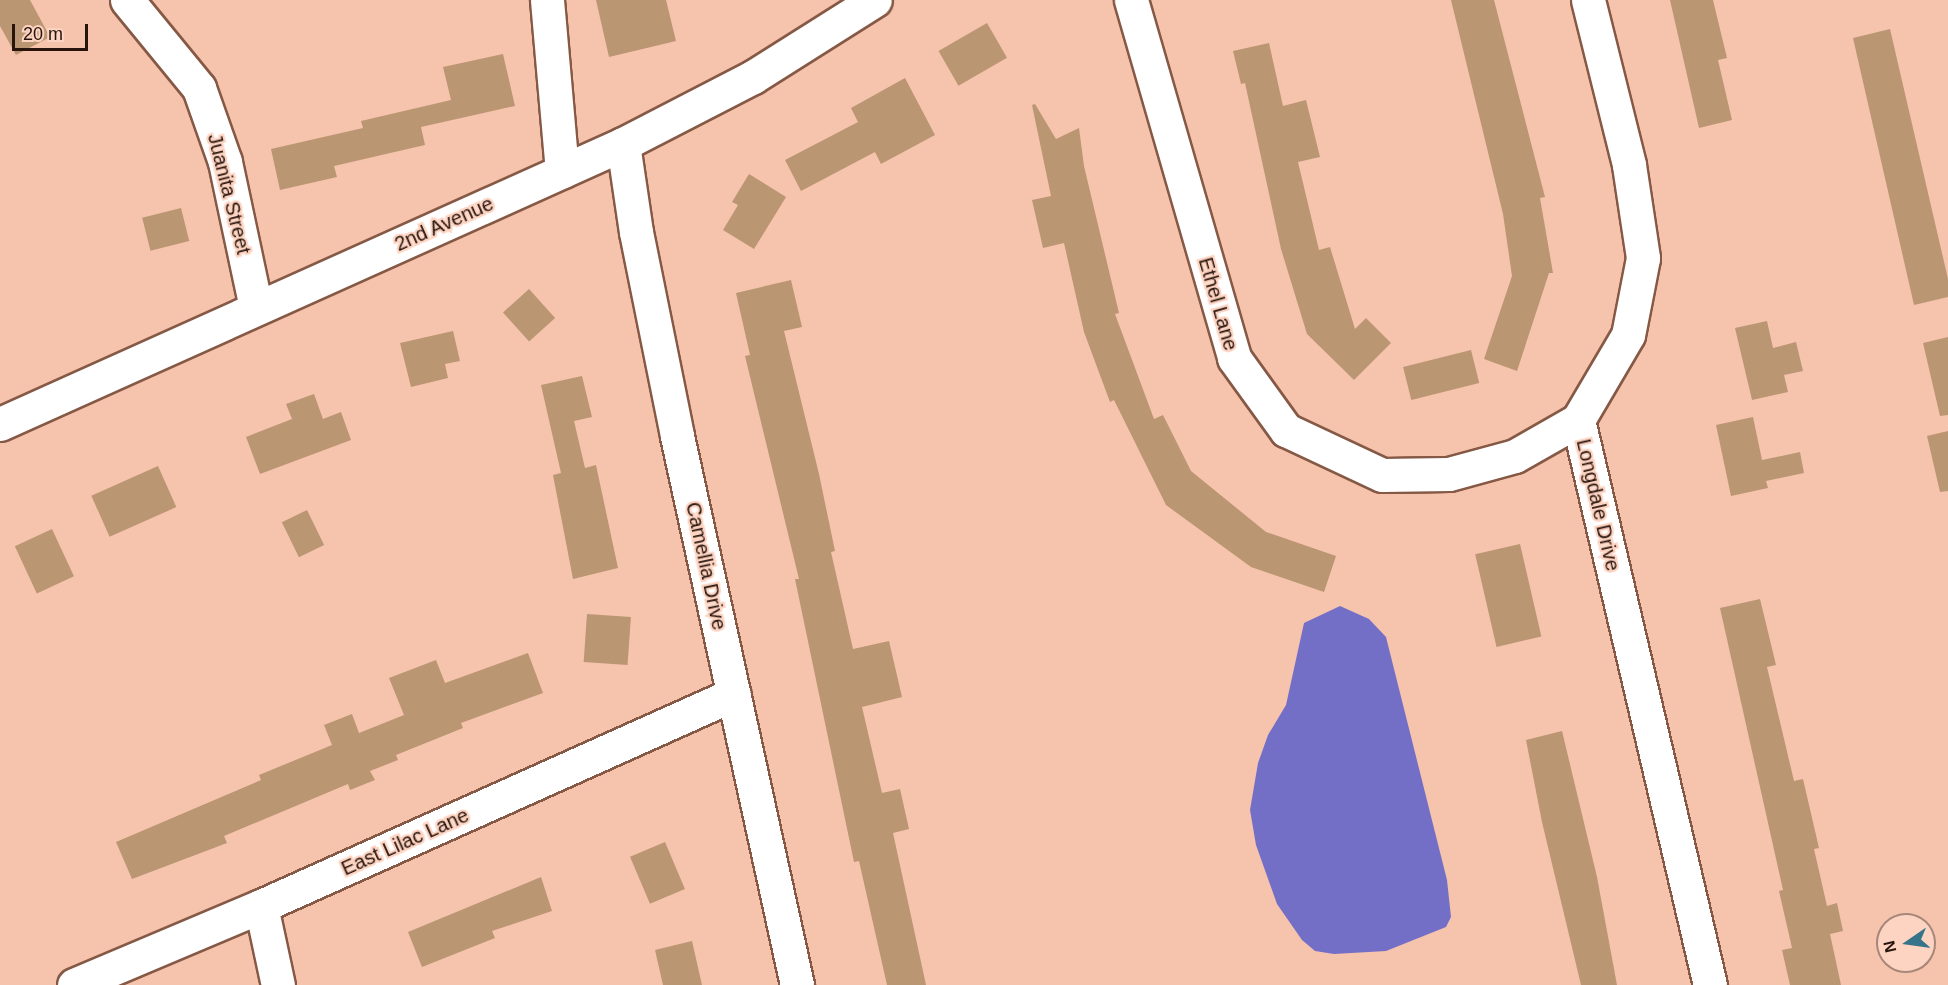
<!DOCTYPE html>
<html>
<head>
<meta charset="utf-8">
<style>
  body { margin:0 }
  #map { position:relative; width:1948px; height:985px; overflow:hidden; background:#f6c3ad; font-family:Helvetica,sans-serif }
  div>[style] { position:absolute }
  .water>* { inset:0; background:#746fc6 }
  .building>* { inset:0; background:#bb9673; transform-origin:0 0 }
  .roads { filter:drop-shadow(2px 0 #855945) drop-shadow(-2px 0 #855945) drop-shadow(0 2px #855945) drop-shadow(0 -2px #855945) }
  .minor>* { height:33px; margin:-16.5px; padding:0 16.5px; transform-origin:16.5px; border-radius:16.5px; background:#fff }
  span { translate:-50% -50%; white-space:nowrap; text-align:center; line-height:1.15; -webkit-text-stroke:4.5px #fdd3c1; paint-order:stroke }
  .street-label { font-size:20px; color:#27150d }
  .north { position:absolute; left:1876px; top:913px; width:60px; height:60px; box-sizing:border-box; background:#fdd3c1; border:2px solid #a78779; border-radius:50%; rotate:257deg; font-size:16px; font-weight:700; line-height:24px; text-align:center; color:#27150d }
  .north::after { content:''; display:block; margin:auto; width:21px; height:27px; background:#36748a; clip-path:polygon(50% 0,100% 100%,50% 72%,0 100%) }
  .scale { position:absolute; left:12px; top:24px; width:76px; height:27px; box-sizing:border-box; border:3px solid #27150d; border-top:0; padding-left:8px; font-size:18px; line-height:21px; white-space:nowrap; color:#27150d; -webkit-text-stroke:4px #fdd3c1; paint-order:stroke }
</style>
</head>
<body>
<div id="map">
  <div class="water">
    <i style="clip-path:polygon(1340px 606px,1369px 619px,1386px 637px,1447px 880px,1451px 917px,1446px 927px,1386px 951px,1334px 954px,1315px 951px,1302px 940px,1277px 904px,1256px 845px,1250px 810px,1258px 763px,1268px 735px,1286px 705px,1304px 623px)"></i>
  </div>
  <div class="building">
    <i style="clip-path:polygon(0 0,30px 0,50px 37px,16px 55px,0 26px)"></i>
    <i style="clip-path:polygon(596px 0,666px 0,676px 41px,609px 57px)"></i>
    <i style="clip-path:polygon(1451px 0,1494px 0,1545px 197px,1540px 198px,1553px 273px,1549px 273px,1517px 371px,1484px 359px,1512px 276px,1503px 214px)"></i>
    <i style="clip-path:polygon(1670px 0,1713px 0,1727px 58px,1718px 60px,1732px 120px,1699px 128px)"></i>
    <i style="left:987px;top:23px;width:40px;height:56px;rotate:60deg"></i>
    <i style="clip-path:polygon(1890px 29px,1948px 279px,1948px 297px,1914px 305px,1853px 38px)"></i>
    <i style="clip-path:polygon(1269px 43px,1283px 106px,1306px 100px,1320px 157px,1298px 162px,1319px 250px,1330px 247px,1355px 329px,1366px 318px,1391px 343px,1354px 380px,1307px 334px,1281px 249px,1245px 83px,1241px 84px,1233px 51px)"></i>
    <i style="clip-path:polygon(503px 54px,515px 106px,421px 127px,425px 145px,334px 166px,337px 177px,280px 190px,271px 149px,363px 128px,361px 121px,451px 100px,443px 67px)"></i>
    <i style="clip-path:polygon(905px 78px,935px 135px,881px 164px,875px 152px,801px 191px,785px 160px,858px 122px,851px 108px)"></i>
    <i style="clip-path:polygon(1035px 104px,1056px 139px,1079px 128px,1084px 166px,1119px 313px,1115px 314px,1154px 419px,1163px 415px,1191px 471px,1266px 532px,1336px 556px,1324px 592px,1251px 567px,1166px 505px,1114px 400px,1110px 402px,1084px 332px,1064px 243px,1043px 248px,1032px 200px,1051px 196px,1032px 105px)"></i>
    <i style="clip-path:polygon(749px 174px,786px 197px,754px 249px,723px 230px,738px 205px,732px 202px)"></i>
    <i style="left:181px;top:208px;width:34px;height:40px;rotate:76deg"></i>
    <i style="clip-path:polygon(791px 280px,802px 327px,784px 331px,819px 474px,835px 551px,831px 552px,853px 649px,889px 641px,902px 697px,862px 707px,882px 793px,900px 789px,909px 829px,893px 833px,926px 985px,887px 985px,859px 861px,854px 862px,795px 579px,799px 579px,745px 356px,750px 355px,736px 293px)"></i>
    <i style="left:529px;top:289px;width:39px;height:35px;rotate:48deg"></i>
    <i style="clip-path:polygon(1767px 321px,1773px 348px,1796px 342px,1803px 371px,1784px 375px,1788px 392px,1752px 400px,1735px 328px)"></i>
    <i style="clip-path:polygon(453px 331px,460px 361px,445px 364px,448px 378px,411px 387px,400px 343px)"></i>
    <i style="clip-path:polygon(1948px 337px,1948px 415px,1940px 416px,1923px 343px)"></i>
    <i style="left:1471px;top:350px;width:34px;height:70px;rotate:76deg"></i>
    <i style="clip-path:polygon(582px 376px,592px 417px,574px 421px,585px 468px,596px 465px,618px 568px,573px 579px,553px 475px,561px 473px,541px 385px)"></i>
    <i style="clip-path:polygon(314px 394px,323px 419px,341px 412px,351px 440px,260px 474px,246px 437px,292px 419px,286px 404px)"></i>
    <i style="clip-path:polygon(1753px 417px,1762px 460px,1800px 452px,1804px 473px,1766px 481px,1768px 488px,1731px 496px,1716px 425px)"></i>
    <i style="clip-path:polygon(1948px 431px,1948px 491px,1940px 492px,1927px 436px)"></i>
    <i style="left:158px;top:466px;width:45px;height:73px;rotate:66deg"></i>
    <i style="left:307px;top:510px;width:39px;height:28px;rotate:64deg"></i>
    <i style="left:52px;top:529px;width:52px;height:41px;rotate:65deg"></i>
    <i style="left:1520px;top:544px;width:95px;height:46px;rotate:77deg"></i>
    <i style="clip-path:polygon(1760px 599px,1776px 665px,1767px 667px,1794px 781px,1803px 779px,1819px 848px,1814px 849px,1827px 906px,1837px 903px,1843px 931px,1830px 934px,1841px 985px,1790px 985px,1782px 950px,1792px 948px,1779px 891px,1783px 890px,1720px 608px)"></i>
    <i style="left:587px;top:614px;width:44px;height:48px;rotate:4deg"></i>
    <i style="clip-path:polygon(528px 653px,543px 693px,461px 723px,463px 728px,396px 755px,398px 760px,370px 771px,375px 780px,350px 790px,348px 784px,224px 836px,227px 843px,132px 879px,116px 842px,261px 780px,259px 775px,332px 745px,324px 725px,352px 714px,359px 733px,404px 715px,389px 678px,436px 660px,445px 683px)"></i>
    <i style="clip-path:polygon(1562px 731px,1597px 877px,1617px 985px,1581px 985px,1542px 822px,1526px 740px)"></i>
    <i style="left:665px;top:842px;width:51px;height:38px;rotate:67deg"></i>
    <i style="clip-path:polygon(541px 877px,552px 911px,492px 931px,495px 938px,422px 967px,408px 932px)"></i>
    <i style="clip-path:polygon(692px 941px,702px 985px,663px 985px,655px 950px)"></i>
  </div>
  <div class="roads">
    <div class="minor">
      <i style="left:127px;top:0;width:114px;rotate:50.7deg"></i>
      <i style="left:199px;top:88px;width:78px;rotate:70.6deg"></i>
      <i style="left:225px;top:162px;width:149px;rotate:78deg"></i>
      <i style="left:547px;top:0;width:172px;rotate:85deg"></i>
      <i style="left:1131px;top:0;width:373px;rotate:73.9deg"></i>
      <i style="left:1234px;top:358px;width:89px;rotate:54.2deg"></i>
      <i style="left:1286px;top:430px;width:106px;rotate:25.1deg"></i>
      <i style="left:1382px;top:475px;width:67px;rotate:-0.9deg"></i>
      <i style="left:1449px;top:474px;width:68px;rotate:-15.3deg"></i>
      <i style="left:1515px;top:456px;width:73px;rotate:-29.7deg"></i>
      <i style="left:1588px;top:0;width:170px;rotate:76deg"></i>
      <i style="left:1629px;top:165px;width:94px;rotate:81.4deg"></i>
      <i style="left:1643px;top:258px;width:78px;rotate:101deg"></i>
      <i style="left:1628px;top:335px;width:99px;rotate:120.5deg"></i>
      <i style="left:1578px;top:420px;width:580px;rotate:76.85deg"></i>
      <i style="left:623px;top:144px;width:89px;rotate:81.6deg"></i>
      <i style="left:636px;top:232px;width:208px;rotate:78.6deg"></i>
      <i style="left:677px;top:436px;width:562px;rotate:77.67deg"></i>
      <i style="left:0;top:424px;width:683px;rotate:-24.2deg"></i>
      <i style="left:623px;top:144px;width:146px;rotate:-27.3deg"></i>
      <i style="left:753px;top:77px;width:144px;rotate:-32.3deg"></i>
      <i style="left:261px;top:906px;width:81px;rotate:77.9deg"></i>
      <i style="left:74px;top:985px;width:203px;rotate:-22.9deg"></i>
      <i style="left:261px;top:906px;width:518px;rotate:-24.14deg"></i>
    </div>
  </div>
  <div class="street-label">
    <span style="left:229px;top:194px;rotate:76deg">Juanita Street</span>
    <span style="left:444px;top:224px;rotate:-24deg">2nd Avenue</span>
    <span style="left:1218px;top:304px;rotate:74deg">Ethel Lane</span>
    <span style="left:1598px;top:505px;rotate:77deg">Longdale Drive</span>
    <span style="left:706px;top:566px;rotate:78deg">Camellia Drive</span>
    <span style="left:405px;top:842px;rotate:-24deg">East Lilac Lane</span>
  </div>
  <div class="north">N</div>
  <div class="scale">20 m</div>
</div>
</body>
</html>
